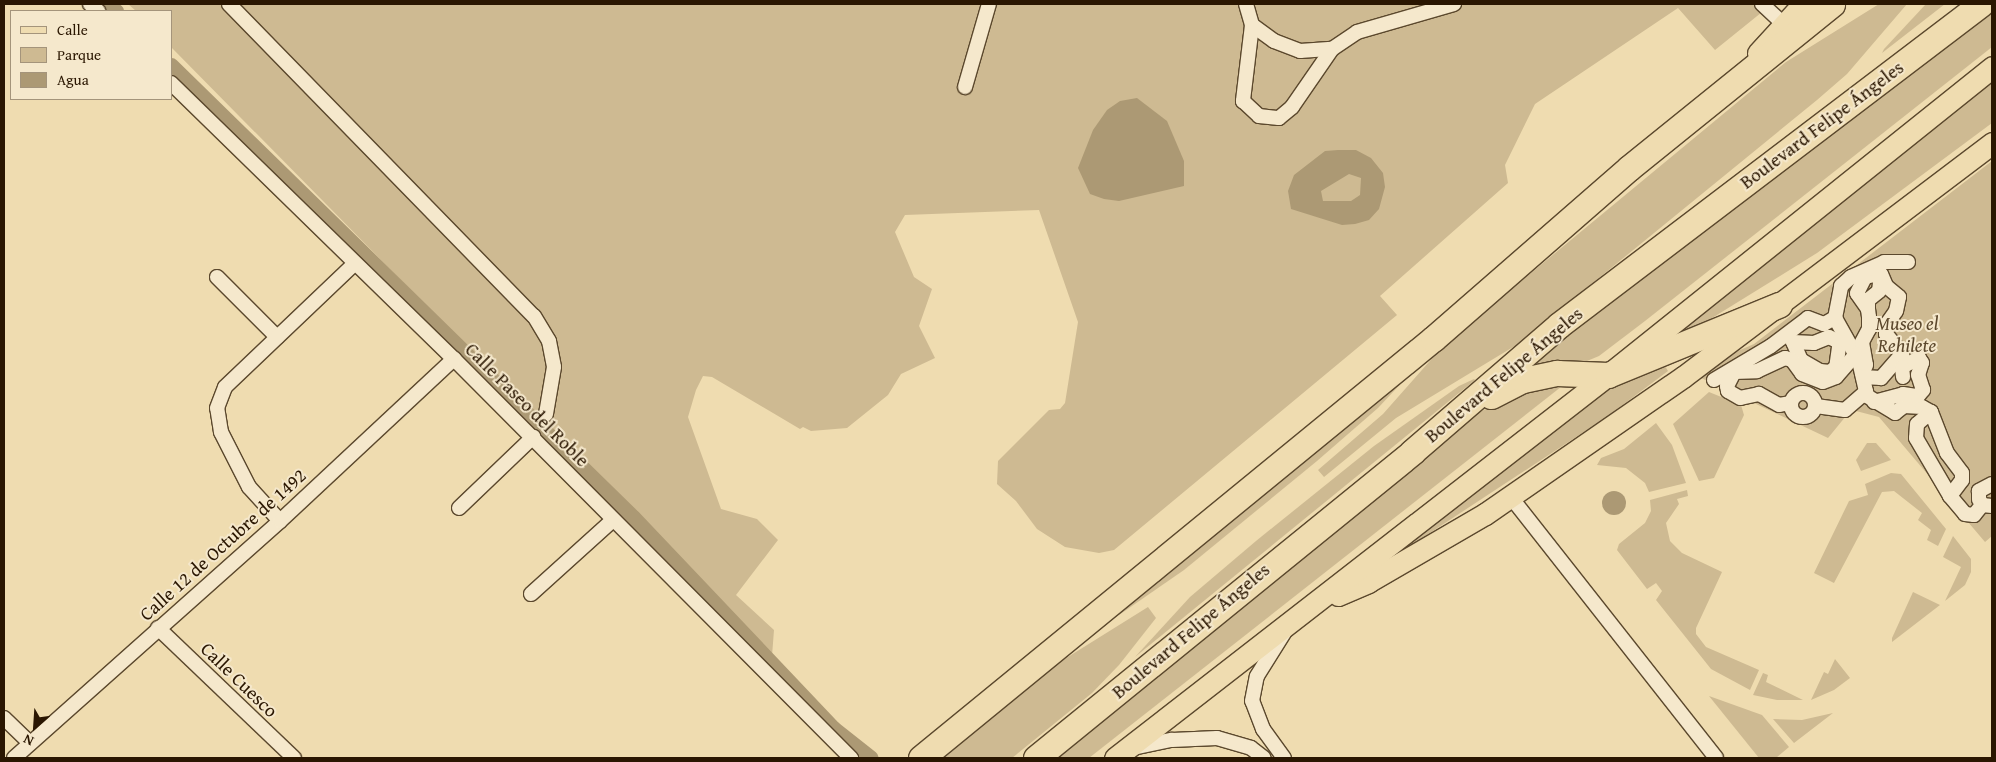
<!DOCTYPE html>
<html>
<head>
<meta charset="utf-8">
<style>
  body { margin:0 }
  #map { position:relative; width:1996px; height:762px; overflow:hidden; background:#efdcb0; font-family:"Gentium Book Plus",serif }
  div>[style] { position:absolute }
  .green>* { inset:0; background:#ceba92 }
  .water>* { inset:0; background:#ac9974 }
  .round { border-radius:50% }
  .canal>* { height:15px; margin:-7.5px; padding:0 7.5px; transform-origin:7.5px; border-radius:7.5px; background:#ac9974 }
  .roads { filter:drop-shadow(1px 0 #5b482d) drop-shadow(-1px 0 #5b482d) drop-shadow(0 1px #5b482d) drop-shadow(0 -1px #5b482d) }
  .street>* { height:14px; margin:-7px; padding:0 7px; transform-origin:7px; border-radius:7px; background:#f5e8cc }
  .street>.ring { margin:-7px; padding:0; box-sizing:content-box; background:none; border:14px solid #f5e8cc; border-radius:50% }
  .primary>* { height:21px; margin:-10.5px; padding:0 10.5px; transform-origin:10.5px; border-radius:10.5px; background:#efdcb0 }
  .highway>* { height:25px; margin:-12.5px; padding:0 12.5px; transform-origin:12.5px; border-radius:12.5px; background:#efdcb0 }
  span { translate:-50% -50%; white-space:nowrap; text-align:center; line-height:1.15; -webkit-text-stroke:4px #f5e8cc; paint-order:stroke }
  .street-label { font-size:19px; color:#2a1601 }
  .park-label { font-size:19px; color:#5b472c; font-style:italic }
  .frame { position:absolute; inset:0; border:5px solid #2a1601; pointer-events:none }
  .legend { position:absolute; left:10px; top:10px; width:162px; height:90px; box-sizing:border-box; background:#f5e8cc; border:1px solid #a4947b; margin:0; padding:6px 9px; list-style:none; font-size:15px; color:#2a1601 }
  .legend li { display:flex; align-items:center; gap:10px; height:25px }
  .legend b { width:25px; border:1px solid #a4947b }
  .north { position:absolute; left:10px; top:702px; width:50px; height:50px; -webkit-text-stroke:4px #f5e8cc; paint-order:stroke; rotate:206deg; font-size:14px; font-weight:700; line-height:20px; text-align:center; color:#2a1601 }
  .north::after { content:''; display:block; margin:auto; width:18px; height:22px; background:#2a1601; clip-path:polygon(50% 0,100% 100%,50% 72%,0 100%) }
</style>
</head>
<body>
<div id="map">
  <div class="green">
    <i style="clip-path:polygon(128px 4px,1772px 4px,1715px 50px,1678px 8px,1535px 104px,1505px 165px,1508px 183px,1380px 296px,1397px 315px,1114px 550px,1099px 553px,1065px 547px,1037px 529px,1016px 501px,997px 484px,998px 461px,1049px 410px,1060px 409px,1065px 403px,1078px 322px,1039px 210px,905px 215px,895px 232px,914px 277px,932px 289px,919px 326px,935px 358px,901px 374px,888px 395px,847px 428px,811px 431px,803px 427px,800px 429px,712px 377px,703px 376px,696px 390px,688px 417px,721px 509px,757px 519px,778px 540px,736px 595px,774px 630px,772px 656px,171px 47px,171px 11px,136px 11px)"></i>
    <i style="clip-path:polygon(1879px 4px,1907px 4px,1847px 74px,1817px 100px,1518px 344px,1396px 418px,1324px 477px,1318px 470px,1383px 414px,1444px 345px,1786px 62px)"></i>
    <i style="clip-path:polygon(1926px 4px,1945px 4px,1882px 53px,1884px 49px)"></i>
    <i style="clip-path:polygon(1992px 4px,1992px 47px,1645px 321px,1599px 356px,1575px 366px,1510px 378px)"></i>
    <i style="clip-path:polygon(1992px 77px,1992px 123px,1817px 253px,1670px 344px,1665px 336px)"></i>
    <i style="clip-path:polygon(1992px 161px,1992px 536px,1985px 542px,1879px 417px,1856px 411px,1846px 416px,1828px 438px,1699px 377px,1724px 357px,1754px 344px)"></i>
    <i style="clip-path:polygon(1665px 366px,1668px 371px,1608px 416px,1375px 569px,1596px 395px)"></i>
    <i style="clip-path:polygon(1407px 373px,1408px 376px,1378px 408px,1317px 461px,1184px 570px,1119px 615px,1116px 613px)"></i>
    <i style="clip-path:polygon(1474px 379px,1475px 380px,1135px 657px,1190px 597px,1256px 541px,1374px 446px,1459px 386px)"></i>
    <i style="clip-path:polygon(1566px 383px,1089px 758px,1045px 758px,1478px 413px,1516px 393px)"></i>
    <i style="clip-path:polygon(1709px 392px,1741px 405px,1744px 415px,1714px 478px,1699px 481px,1673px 424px)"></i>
    <i style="clip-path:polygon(1656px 423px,1672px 445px,1686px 483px,1649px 492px,1645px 483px,1626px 468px,1597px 465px,1601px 458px,1624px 449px)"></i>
    <i style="clip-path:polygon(1867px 443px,1876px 443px,1891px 460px,1861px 471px,1856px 460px)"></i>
    <i style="clip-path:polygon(1891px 473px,1901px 474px,1946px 529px,1938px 546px,1927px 540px,1931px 530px,1918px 520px,1922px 513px,1894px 491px,1882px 492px,1834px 583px,1814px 573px,1849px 501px,1868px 495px,1865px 484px)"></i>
    <i style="clip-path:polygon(1687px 490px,1688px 496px,1677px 499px,1679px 504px,1666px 523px,1670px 541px,1682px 553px,1722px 572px,1696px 628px,1696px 634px,1706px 647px,1759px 670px,1750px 690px,1711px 669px,1656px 600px,1662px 591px,1656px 583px,1647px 589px,1617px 550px,1619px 544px,1645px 523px,1651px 511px,1650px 500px)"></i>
    <i style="clip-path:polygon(1953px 536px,1971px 559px,1971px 572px,1965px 585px,1945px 601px,1961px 567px,1943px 557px)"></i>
    <i style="clip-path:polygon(1913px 592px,1940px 605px,1892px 642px,1892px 638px)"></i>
    <i style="clip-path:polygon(1148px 607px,1156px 618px,1119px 665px,1092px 693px,1012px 758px,939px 758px,1047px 670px)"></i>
    <i style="clip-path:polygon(1835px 659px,1850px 678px,1834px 690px,1811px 700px,1824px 672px,1828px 674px)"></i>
    <i style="clip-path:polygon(1763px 673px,1768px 675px,1766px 682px,1803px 700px,1777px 700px,1753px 695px)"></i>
    <i style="clip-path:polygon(1709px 696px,1762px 715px,1789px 747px,1776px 758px,1759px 758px)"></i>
    <i style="clip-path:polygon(1833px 713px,1794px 743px,1773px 719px,1802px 720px)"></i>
  </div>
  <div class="water">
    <i style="clip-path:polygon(1137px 98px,1167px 121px,1184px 161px,1184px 186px,1119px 201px,1104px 199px,1090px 194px,1078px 168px,1093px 130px,1107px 110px,1120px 101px)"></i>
    <i style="clip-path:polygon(evenodd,1338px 150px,1356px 150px,1371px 158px,1383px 173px,1385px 187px,1379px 209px,1369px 220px,1355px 224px,1342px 225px,1291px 209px,1288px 191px,1294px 175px,1325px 151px,1338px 150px,1349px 174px,1361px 178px,1360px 195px,1351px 201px,1323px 201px,1321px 191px,1349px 174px)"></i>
    <i class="round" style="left:1602px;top:491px;width:24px;height:24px"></i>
  </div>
  <div class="canal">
    <i style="left:108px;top:4px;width:11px;rotate:41deg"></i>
    <i style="left:171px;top:65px;width:646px;rotate:44.37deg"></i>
    <i style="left:633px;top:517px;width:291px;rotate:46.5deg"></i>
    <i style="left:833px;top:728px;width:48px;rotate:38.3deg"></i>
  </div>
  <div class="roads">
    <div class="street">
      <i style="left:90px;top:4px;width:11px;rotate:41deg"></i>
      <i style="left:229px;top:4px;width:436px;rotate:45.7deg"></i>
      <i style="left:534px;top:316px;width:29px;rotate:59deg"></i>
      <i style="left:549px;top:341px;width:26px;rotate:79deg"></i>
      <i style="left:554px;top:367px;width:48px;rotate:99.7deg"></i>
      <i style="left:1246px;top:4px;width:22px;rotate:74deg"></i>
      <i style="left:1252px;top:25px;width:27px;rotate:36deg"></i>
      <i style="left:1274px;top:41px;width:28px;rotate:21deg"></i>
      <i style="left:1300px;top:51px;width:32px;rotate:-4deg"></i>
      <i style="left:1332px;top:49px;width:30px;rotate:-34deg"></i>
      <i style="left:1357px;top:32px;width:101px;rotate:-16.1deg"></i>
      <i style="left:1762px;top:4px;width:38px;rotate:43deg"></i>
      <i style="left:1252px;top:25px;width:77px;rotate:96.8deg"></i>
      <i style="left:1243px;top:101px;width:22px;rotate:43deg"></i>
      <i style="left:1259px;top:116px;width:20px;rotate:6deg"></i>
      <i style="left:1279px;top:118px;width:17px;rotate:-40deg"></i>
      <i style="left:1292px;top:107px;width:70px;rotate:-55.4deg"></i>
      <i style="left:171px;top:83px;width:395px;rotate:44.3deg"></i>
      <i style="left:454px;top:359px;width:563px;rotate:45.14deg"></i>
      <i style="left:965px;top:87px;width:86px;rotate:-73.9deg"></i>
      <i style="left:217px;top:277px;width:85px;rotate:45deg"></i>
      <i style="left:1868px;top:309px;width:9px;rotate:-90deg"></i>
      <i style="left:1868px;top:300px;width:14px;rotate:-39deg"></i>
      <i style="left:1879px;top:291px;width:16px;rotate:-83deg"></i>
      <i style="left:1835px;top:318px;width:49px;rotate:60.8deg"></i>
      <i style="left:1859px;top:361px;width:36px;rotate:77deg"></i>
      <i style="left:1867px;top:396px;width:33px;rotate:31deg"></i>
      <i style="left:1895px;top:413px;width:11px;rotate:-38deg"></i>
      <i style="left:1904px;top:406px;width:18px;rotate:3deg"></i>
      <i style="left:1922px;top:407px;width:10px;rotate:29deg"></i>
      <i style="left:1931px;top:412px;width:44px;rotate:68.7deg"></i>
      <i style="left:1947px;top:453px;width:25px;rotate:53deg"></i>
      <i style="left:1962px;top:473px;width:7px;rotate:90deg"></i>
      <i style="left:1962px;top:480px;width:20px;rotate:127deg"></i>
      <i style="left:1840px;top:340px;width:27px;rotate:98deg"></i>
      <i style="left:1836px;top:367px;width:8px;rotate:140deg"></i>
      <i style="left:1830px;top:372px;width:10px;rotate:-174deg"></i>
      <i style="left:1820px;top:371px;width:22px;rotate:-150deg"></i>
      <i style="left:1801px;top:360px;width:20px;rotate:-114deg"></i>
      <i style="left:1793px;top:342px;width:21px;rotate:3deg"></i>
      <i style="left:1814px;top:343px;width:16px;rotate:-22deg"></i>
      <i style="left:1829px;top:337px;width:9px;rotate:27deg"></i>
      <i style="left:1837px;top:341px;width:9px;rotate:-18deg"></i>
      <i style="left:1862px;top:373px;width:9px;rotate:-63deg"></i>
      <i style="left:1866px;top:365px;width:23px;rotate:-100deg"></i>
      <i style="left:1862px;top:342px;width:15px;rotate:-62deg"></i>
      <i style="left:1869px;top:329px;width:12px;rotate:-90deg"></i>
      <i style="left:1869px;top:317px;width:8px;rotate:-97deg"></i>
      <i style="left:1868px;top:309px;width:19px;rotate:-125deg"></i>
      <i style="left:1857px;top:293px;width:18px;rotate:-63deg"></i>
      <i style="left:1865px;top:277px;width:16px;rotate:-11deg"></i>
      <i style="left:1881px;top:274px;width:13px;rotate:67deg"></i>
      <i style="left:1886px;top:286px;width:17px;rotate:40deg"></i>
      <i style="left:1899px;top:297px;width:14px;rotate:102deg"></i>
      <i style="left:1896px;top:311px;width:16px;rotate:125deg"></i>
      <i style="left:1887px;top:324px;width:10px;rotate:96deg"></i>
      <i style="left:1886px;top:334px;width:26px;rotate:51deg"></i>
      <i style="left:1902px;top:354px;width:32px;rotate:131deg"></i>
      <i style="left:1881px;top:378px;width:18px;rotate:-177deg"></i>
      <i style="left:1714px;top:380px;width:66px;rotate:-30.8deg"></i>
      <i style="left:1771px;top:346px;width:46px;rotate:-37.1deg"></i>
      <i style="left:1808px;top:318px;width:17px;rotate:21deg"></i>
      <i style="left:1824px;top:324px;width:13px;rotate:-29deg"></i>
      <i style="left:1835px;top:318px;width:33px;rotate:-79deg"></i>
      <i style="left:1841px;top:286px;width:13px;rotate:-42deg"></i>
      <i style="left:1851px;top:277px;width:36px;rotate:-24deg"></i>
      <i style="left:1884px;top:262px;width:24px"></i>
      <i class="ring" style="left:1791px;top:393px;width:10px;height:10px"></i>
      <i style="left:1874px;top:402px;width:30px;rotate:-15deg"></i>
      <i style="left:1903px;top:394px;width:15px;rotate:8deg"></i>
      <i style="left:1918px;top:396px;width:8px;rotate:-50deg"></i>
      <i style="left:1923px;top:390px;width:16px;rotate:-108deg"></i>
      <i style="left:1918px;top:375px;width:13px;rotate:-72deg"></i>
      <i style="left:1922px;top:363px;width:6px;rotate:-121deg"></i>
      <i style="left:1919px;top:358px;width:19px;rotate:152deg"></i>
      <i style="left:1902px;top:367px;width:10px;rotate:84deg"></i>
      <i style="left:1791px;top:403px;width:12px;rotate:171deg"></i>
      <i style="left:1779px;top:405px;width:23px;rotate:-151deg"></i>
      <i style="left:1759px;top:394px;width:19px;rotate:168deg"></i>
      <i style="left:1740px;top:398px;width:14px;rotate:-150deg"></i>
      <i style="left:1728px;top:391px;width:5px;rotate:-101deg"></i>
      <i style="left:1727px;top:386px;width:16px;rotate:-63deg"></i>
      <i style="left:1734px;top:372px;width:23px;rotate:-2deg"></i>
      <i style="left:1757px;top:371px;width:31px;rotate:-25deg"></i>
      <i style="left:1785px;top:358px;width:7px;rotate:16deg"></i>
      <i style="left:1792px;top:360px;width:17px;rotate:54deg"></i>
      <i style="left:1802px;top:374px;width:22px;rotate:21deg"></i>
      <i style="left:1823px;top:382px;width:14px;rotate:-21deg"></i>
      <i style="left:1836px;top:377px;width:29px;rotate:-49deg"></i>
      <i style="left:1816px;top:406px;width:29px;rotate:8deg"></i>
      <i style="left:1845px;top:410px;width:28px;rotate:-41deg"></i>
      <i style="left:1931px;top:412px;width:18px;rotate:139deg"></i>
      <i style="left:1917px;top:424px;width:14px;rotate:94deg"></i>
      <i style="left:1916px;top:438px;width:67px;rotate:59.6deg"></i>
      <i style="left:1950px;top:496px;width:23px;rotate:50deg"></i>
      <i style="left:1965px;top:514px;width:9px;rotate:6deg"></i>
      <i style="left:1974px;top:515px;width:13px;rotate:-51deg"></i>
      <i style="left:1992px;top:484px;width:15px;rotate:152deg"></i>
      <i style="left:1979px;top:491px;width:8px;rotate:90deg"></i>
      <i style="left:1979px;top:499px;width:7px;rotate:63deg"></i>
      <i style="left:1982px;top:505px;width:10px;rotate:6deg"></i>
      <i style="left:1510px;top:496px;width:333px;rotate:51.8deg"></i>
      <i style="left:459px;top:508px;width:103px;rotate:-43.8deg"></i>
      <i style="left:280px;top:521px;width:46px;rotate:-132.4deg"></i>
      <i style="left:249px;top:487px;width:62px;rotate:-117deg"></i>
      <i style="left:221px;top:432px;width:24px;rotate:-99deg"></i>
      <i style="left:217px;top:408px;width:22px;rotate:-69deg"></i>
      <i style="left:225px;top:387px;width:178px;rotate:-43.6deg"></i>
      <i style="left:531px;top:594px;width:110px;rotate:-42.1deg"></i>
      <i style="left:158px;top:628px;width:188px;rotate:43.7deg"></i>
      <i style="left:4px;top:718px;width:36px;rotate:44deg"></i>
      <i style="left:1133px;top:748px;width:40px;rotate:-12deg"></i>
      <i style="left:1172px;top:740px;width:45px;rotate:-2.5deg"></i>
      <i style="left:1217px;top:738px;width:35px;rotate:16deg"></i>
      <i style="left:1251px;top:748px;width:16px;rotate:38deg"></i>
      <i style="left:14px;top:758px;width:356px;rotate:-41.7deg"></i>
      <i style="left:280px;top:521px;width:238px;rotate:-43deg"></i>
      <i style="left:1284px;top:758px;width:36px;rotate:-126deg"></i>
      <i style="left:1263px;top:729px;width:30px;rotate:-111deg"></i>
      <i style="left:1252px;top:701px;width:25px;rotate:-79deg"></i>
      <i style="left:1257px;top:676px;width:51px;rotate:-57.9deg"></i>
    </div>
    <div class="primary">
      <i style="left:1758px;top:53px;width:67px;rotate:-47.4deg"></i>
      <i style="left:1338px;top:595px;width:33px;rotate:-23deg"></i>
      <i style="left:1368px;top:582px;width:135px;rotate:-30.2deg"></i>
      <i style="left:1485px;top:514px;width:241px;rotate:-34.7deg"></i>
      <i style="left:1683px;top:377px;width:388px;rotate:-37.1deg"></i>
      <i style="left:1115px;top:758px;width:624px;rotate:-37.84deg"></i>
      <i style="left:1608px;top:375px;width:492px;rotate:-38.7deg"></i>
    </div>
    <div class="highway">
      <i style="left:1491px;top:396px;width:36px;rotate:-27deg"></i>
      <i style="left:1523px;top:380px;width:35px;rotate:-12deg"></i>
      <i style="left:1557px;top:373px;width:51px;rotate:2.2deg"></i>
      <i style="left:1608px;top:375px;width:185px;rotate:-22.3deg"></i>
      <i style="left:921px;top:758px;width:662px;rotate:-39.3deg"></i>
      <i style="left:1433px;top:339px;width:260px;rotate:-41.1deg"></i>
      <i style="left:1629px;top:168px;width:261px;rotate:-38.9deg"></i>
      <i style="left:1036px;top:758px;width:485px;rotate:-39.1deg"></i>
      <i style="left:1412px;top:452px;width:194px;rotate:-40.8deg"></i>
      <i style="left:1559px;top:325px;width:530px;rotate:-37.26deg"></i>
    </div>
  </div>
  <div class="street-label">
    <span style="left:1822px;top:125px;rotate:-37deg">Boulevard Felipe Ángeles</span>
    <span style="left:1504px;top:375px;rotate:-40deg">Boulevard Felipe Ángeles</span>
    <span style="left:527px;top:405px;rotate:45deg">Calle Paseo del Roble</span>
    <span style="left:223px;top:545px;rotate:-42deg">Calle 12 de Octubre de 1492</span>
    <span style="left:1191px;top:631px;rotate:-40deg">Boulevard Felipe Ángeles</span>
    <span style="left:239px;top:680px;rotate:44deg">Calle Cuesco</span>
  </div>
  <div class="park-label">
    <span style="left:1907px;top:335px">Museo el<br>Rehilete</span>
  </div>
  <div class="frame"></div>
  <ul class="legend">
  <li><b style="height:6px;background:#efdcb0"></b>Calle</li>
  <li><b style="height:14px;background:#ceba92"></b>Parque</li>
  <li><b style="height:14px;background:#ac9974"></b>Agua</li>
  </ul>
  <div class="north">N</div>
</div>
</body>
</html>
